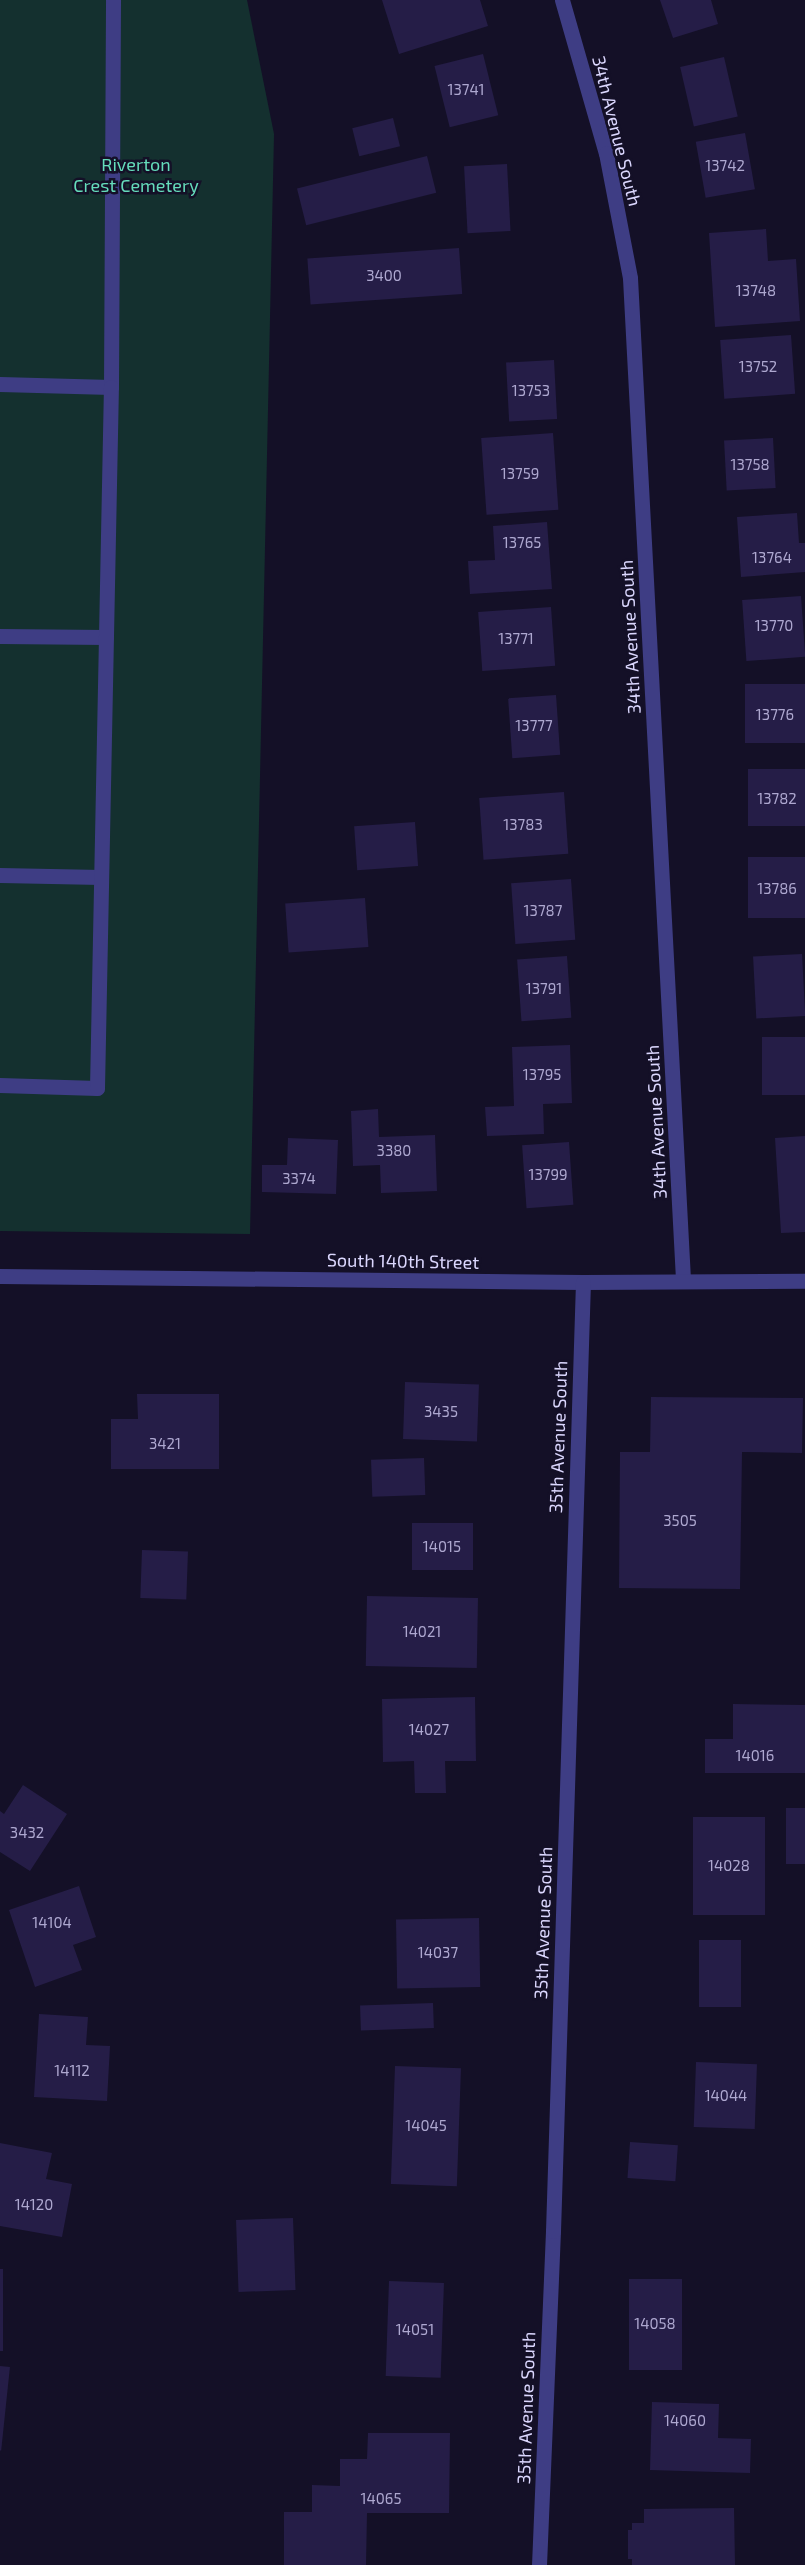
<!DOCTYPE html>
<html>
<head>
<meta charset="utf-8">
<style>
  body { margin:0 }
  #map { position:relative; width:805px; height:2565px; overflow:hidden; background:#141027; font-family:"Exo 2",sans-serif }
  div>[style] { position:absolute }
  .green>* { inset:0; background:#14302f }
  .building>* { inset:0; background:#251d47; transform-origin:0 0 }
  .service>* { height:15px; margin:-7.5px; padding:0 7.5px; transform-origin:7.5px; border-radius:7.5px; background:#3e3d84 }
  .minor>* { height:15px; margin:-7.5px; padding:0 7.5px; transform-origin:7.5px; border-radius:7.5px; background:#3e3d84 }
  span { translate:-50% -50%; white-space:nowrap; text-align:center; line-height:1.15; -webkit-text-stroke:5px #141027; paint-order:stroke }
  .number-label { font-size:15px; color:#aea8d0 }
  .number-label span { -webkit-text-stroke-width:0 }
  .street-label { font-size:18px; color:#dbd7fe }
  .park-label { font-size:18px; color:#65dcbb }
</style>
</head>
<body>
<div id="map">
  <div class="green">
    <i style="clip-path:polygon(0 0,247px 0,274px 134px,250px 1234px,0 1231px)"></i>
  </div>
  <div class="building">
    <i style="clip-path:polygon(382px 0,480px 0,488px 26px,399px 54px)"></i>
    <i style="clip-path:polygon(660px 0,711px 0,718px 24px,673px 38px)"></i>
    <i style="left:483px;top:54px;width:63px;height:50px;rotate:76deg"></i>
    <i style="left:724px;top:57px;width:61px;height:45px;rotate:77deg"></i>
    <i style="left:393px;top:118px;width:29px;height:42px;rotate:76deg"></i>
    <i style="left:745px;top:133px;width:57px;height:50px;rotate:80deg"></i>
    <i style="left:427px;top:156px;width:38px;height:134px;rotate:76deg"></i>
    <i style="left:507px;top:164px;width:67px;height:43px;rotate:87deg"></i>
    <i style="clip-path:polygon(766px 229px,768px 261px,796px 259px,800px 321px,715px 327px,709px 233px)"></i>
    <i style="left:459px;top:248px;width:46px;height:152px;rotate:86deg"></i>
    <i style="left:791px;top:335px;width:59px;height:71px;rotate:86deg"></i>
    <i style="left:554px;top:360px;width:59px;height:48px;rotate:87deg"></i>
    <i style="left:553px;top:433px;width:77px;height:72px;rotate:86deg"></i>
    <i style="left:773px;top:438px;width:50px;height:49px;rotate:87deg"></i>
    <i style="clip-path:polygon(797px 513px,799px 543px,805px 543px,805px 572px,741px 577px,737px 517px)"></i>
    <i style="clip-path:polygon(547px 522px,552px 589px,470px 594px,468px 561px,495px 560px,493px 526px)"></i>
    <i style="left:801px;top:596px;width:61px;height:59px;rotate:86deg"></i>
    <i style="left:551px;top:607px;width:59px;height:73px;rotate:86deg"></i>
    <i style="left:805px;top:684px;width:59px;height:60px;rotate:90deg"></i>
    <i style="left:556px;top:695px;width:60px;height:48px;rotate:86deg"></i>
    <i style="left:805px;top:769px;width:57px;height:57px;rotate:90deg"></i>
    <i style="left:564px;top:792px;width:62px;height:85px;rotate:86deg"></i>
    <i style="left:415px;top:822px;width:44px;height:61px;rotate:86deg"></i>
    <i style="left:805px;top:857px;width:61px;height:57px;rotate:90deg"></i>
    <i style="left:571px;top:879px;width:61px;height:60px;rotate:86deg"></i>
    <i style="left:365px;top:898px;width:49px;height:80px;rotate:86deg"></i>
    <i style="left:802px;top:954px;width:62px;height:49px;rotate:87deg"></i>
    <i style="left:567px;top:956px;width:62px;height:50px;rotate:86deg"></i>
    <i style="left:805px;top:1037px;width:58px;height:43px;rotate:90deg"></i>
    <i style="clip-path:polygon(570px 1045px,572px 1103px,543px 1104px,544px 1134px,487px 1136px,485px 1107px,514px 1106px,512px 1047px)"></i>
    <i style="clip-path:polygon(378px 1109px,379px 1137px,435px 1135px,437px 1191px,381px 1193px,380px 1165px,353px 1166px,351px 1111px)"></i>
    <i style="clip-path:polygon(805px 1136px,805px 1232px,781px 1233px,775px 1138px)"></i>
    <i style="clip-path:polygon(288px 1138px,338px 1140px,336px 1194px,262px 1192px,262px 1165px,287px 1165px)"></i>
    <i style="left:569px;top:1142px;width:63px;height:47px;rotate:86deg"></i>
    <i style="left:405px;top:1382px;width:74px;height:57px;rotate:2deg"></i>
    <i style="clip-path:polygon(137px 1394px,219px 1394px,219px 1469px,111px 1469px,111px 1419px,138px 1419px)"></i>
    <i style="clip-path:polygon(651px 1397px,803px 1398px,802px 1453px,742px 1452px,740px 1589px,619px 1588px,620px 1452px,650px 1452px)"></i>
    <i style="left:424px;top:1458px;width:37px;height:53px;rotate:88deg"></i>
    <i style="left:473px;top:1523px;width:47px;height:61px;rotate:90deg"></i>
    <i style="left:142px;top:1550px;width:46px;height:48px;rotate:2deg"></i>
    <i style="left:367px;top:1596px;width:111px;height:70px;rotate:1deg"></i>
    <i style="clip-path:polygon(475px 1697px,476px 1761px,445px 1761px,446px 1793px,415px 1793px,414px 1761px,383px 1762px,382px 1699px)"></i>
    <i style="clip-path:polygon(733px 1704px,805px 1705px,805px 1773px,705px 1773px,705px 1739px,733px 1739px)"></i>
    <i style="clip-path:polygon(23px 1785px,67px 1814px,30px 1871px,0 1852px,0 1811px,4px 1814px)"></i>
    <i style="left:786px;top:1808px;width:19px;height:56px"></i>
    <i style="left:693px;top:1817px;width:72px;height:98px"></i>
    <i style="clip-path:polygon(79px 1886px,96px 1937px,73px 1945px,82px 1970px,35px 1987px,9px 1910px)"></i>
    <i style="left:479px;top:1918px;width:69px;height:83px;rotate:89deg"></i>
    <i style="left:699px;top:1940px;width:42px;height:67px"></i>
    <i style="left:433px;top:2003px;width:25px;height:73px;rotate:88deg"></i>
    <i style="clip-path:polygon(39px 2014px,88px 2017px,86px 2045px,110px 2046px,107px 2101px,34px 2097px)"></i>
    <i style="left:696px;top:2062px;width:61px;height:65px;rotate:2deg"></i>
    <i style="left:395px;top:2066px;width:66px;height:118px;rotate:2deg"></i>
    <i style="left:630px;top:2142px;width:48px;height:36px;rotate:4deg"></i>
    <i style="clip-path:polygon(0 2143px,52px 2153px,46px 2179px,72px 2184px,62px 2237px,0 2226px)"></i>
    <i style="left:293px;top:2218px;width:72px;height:57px;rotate:88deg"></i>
    <i style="left:0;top:2269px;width:3px;height:82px"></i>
    <i style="left:629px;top:2279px;width:53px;height:91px"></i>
    <i style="left:389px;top:2281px;width:55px;height:95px;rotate:2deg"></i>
    <i style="left:0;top:2366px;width:10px;height:84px;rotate:6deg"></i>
    <i style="clip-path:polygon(652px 2402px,719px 2404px,718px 2438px,751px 2439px,750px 2473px,650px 2470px)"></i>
    <i style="clip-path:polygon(368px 2433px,450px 2433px,449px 2513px,367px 2513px,366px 2565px,284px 2565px,284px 2512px,312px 2512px,312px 2485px,340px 2486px,340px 2459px,367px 2459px)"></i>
    <i style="clip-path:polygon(734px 2508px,735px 2565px,632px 2565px,632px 2559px,628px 2559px,628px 2530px,632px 2530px,632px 2523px,644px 2523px,644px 2509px)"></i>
  </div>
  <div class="service">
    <i style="left:0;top:384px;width:111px;rotate:1.5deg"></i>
    <i style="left:111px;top:387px;width:387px;rotate:-89.7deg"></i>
    <i style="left:0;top:636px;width:106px;rotate:0.5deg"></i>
    <i style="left:0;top:875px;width:101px;rotate:1.1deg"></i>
    <i style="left:0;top:1085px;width:97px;rotate:1.8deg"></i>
    <i style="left:97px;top:1088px;width:701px;rotate:-88.86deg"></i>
  </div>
  <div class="minor">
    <i style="left:562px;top:0;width:159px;rotate:74deg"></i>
    <i style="left:606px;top:153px;width:127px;rotate:79.1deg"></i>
    <i style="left:630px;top:278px;width:1003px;rotate:86.97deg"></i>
    <i style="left:0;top:1276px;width:583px;rotate:0.59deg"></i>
    <i style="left:583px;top:1282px;width:222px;rotate:-0.3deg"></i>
    <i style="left:539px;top:2565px;width:334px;rotate:-87.6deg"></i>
    <i style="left:553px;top:2231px;width:949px;rotate:-88.19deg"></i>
  </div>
  <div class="number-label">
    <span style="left:466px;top:90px">13741</span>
    <span style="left:725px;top:166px">13742</span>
    <span style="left:384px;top:276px">3400</span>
    <span style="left:756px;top:291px">13748</span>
    <span style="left:758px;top:367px">13752</span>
    <span style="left:531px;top:391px">13753</span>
    <span style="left:750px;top:465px">13758</span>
    <span style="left:520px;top:474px">13759</span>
    <span style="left:522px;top:543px">13765</span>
    <span style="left:772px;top:558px">13764</span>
    <span style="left:774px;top:626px">13770</span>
    <span style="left:516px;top:639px">13771</span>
    <span style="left:775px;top:715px">13776</span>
    <span style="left:534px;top:726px">13777</span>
    <span style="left:777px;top:799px">13782</span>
    <span style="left:523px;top:825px">13783</span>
    <span style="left:777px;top:889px">13786</span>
    <span style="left:543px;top:911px">13787</span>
    <span style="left:544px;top:989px">13791</span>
    <span style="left:542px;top:1075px">13795</span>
    <span style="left:394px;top:1151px">3380</span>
    <span style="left:548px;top:1175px">13799</span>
    <span style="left:299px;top:1179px">3374</span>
    <span style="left:441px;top:1412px">3435</span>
    <span style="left:165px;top:1444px">3421</span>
    <span style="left:680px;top:1521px">3505</span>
    <span style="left:442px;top:1547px">14015</span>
    <span style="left:422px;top:1632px">14021</span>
    <span style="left:429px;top:1730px">14027</span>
    <span style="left:755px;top:1756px">14016</span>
    <span style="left:27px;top:1833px">3432</span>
    <span style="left:729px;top:1866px">14028</span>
    <span style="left:52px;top:1923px">14104</span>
    <span style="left:438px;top:1953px">14037</span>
    <span style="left:72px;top:2071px">14112</span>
    <span style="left:726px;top:2096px">14044</span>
    <span style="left:426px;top:2126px">14045</span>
    <span style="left:34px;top:2205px">14120</span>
    <span style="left:655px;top:2324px">14058</span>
    <span style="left:415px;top:2330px">14051</span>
    <span style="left:685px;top:2421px">14060</span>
    <span style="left:381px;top:2499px">14065</span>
  </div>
  <div class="street-label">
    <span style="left:617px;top:131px;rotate:76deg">34th Avenue South</span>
    <span style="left:630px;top:637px;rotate:-93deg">34th Avenue South</span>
    <span style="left:656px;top:1122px;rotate:-93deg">34th Avenue South</span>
    <span style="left:403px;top:1261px;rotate:1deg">South 140th Street</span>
    <span style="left:558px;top:1437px;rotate:-88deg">35th Avenue South</span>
    <span style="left:543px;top:1923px;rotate:-88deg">35th Avenue South</span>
    <span style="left:526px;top:2408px;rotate:-88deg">35th Avenue South</span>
  </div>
  <div class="park-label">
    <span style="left:136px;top:175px">Riverton<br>Crest Cemetery</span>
  </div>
</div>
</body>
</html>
